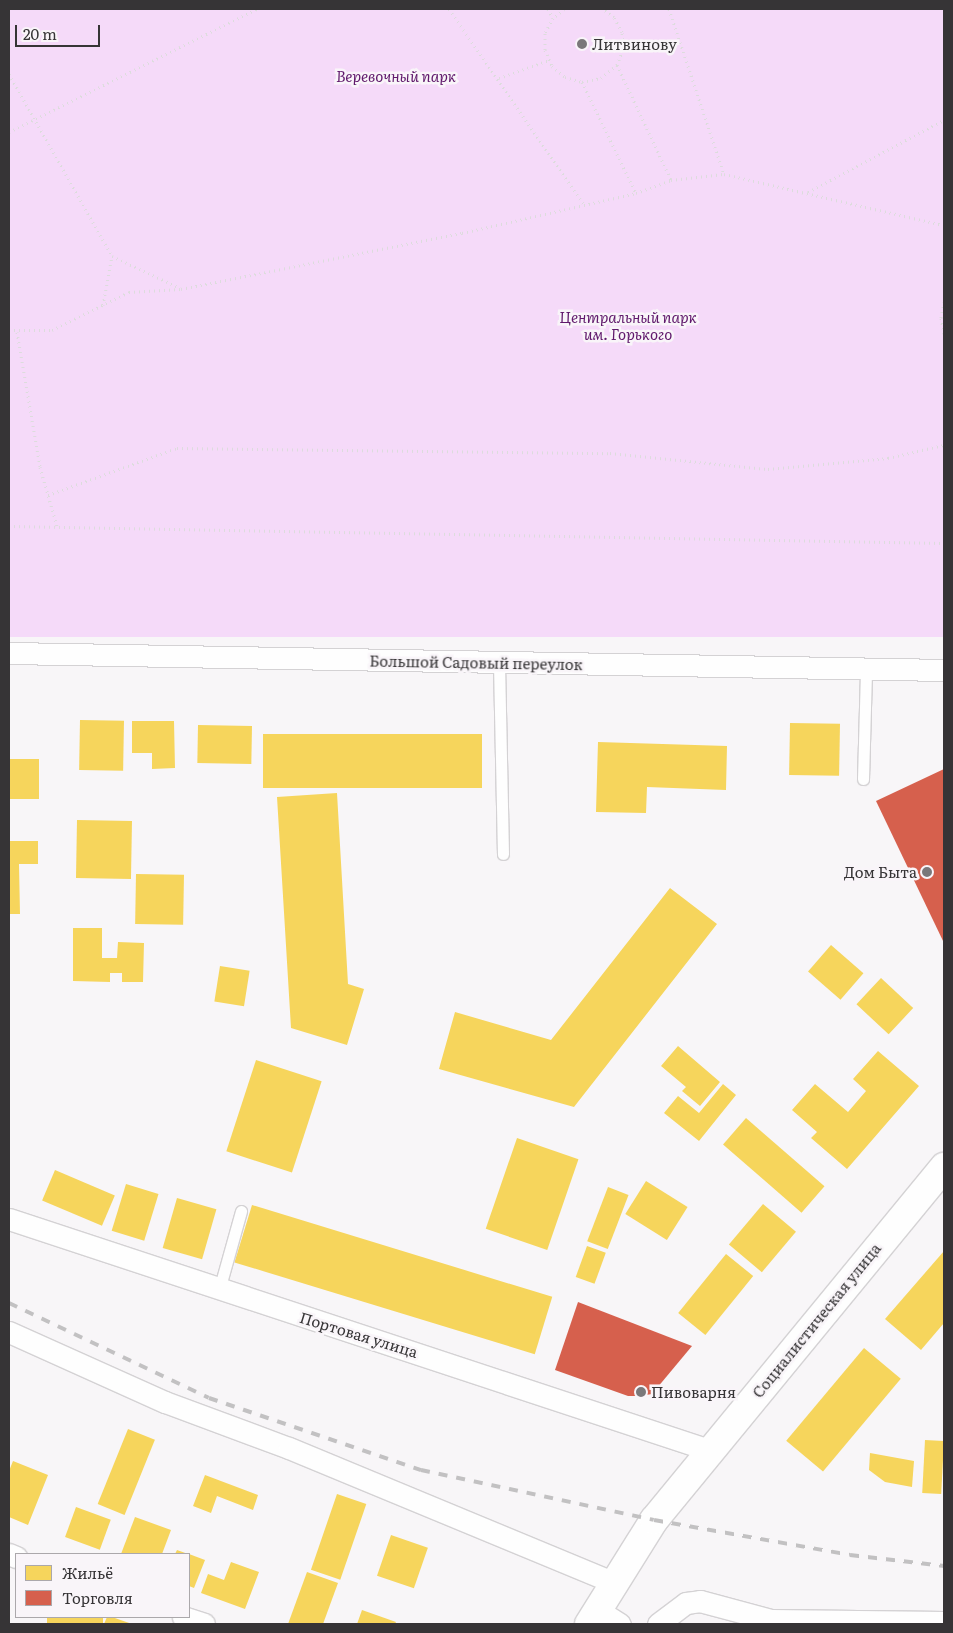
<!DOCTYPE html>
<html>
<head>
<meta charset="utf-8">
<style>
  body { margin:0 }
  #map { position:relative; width:953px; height:1633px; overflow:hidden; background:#f8f6f8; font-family:Literata,serif }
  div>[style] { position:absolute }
  .green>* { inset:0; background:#f5daf9; transform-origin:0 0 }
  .homes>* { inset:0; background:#f6d55c; transform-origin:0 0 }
  .shops>* { inset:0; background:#d6604d }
  .path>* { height:3px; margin-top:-1.5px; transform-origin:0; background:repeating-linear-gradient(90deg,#dddcdd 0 1px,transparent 0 5px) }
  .roads { filter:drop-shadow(1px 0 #d4d2d4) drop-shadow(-1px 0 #d4d2d4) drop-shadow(0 1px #d4d2d4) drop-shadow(0 -1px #d4d2d4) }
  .service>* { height:11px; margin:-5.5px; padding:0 5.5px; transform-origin:5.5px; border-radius:5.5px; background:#fefefe }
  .minor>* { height:21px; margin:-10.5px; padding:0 10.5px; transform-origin:10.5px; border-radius:10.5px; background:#fefefe }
  .tertiary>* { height:28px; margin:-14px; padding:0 14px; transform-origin:14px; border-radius:14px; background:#fefefe }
  .rail>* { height:4px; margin-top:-2px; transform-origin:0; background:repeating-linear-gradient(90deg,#c2c1c2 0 9px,transparent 0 18px) }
  .dots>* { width:14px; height:14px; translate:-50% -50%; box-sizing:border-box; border:2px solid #f9f5f9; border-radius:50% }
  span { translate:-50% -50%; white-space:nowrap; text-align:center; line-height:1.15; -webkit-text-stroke:5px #f9f5f9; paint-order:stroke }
  .poi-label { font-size:15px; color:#363436 }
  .left { translate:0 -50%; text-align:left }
  .right { translate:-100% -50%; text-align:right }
  .park-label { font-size:15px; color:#60196c; font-style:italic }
  .street-label { font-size:15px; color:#363436 }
  .frame { position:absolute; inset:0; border:10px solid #363436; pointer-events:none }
  .legend { position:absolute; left:15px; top:1553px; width:175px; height:65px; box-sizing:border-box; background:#f9f5f9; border:1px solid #aba8ab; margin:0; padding:6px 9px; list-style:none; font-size:15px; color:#363436 }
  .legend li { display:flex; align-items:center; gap:10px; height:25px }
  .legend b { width:25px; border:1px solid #aba8ab }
  .scale { position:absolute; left:15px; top:25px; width:85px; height:22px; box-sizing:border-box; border:2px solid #363436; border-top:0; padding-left:6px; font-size:15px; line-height:18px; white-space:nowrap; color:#363436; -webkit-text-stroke:4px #f9f5f9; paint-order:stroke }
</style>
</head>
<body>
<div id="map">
  <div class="green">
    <i style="left:9px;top:9px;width:935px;height:628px"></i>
  </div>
  <div class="homes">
    <i style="left:80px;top:720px;width:44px;height:50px;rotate:1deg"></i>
    <i style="clip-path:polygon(132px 721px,174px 721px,175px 768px,152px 769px,152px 753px,132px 753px)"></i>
    <i style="left:790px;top:723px;width:50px;height:52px;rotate:1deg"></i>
    <i style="left:198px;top:725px;width:54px;height:38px;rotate:1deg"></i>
    <i style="left:263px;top:734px;width:219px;height:54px"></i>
    <i style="clip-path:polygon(598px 742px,727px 746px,726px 790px,647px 787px,646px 813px,596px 812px)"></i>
    <i style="left:9px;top:759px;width:30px;height:40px"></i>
    <i style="clip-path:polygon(337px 793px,348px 984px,364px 989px,347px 1045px,291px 1028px,277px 797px)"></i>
    <i style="left:77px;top:820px;width:55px;height:58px;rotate:1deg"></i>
    <i style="clip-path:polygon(9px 841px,38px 841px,38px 864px,19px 864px,20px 914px,9px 914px)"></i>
    <i style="left:136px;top:874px;width:48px;height:50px;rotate:1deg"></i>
    <i style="clip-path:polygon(670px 888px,717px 924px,574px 1107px,439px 1069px,455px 1012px,551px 1040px)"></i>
    <i style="clip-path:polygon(73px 928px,102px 928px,102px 958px,117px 958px,118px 942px,144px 943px,143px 982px,122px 982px,122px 973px,110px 973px,110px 982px,73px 981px)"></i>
    <i style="left:831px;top:945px;width:43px;height:35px;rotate:41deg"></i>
    <i style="left:220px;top:966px;width:30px;height:36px;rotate:9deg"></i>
    <i style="left:881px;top:978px;width:44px;height:36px;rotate:43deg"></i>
    <i style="clip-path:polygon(678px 1046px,720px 1082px,700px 1106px,682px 1091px,686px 1087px,661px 1066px)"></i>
    <i style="clip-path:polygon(878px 1051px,919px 1086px,847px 1169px,811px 1138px,817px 1132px,792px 1110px,815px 1084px,848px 1112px,866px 1091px,853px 1079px)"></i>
    <i style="left:256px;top:1060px;width:69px;height:96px;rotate:18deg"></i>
    <i style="clip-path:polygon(723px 1084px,736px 1095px,699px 1141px,664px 1113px,678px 1096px,699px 1113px)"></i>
    <i style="left:746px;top:1118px;width:104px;height:35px;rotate:41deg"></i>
    <i style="left:517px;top:1138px;width:65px;height:96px;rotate:19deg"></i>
    <i style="left:55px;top:1170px;width:65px;height:33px;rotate:23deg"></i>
    <i style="left:646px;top:1181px;width:49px;height:39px;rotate:32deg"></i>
    <i style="left:126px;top:1184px;width:34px;height:49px;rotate:17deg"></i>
    <i style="left:608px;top:1187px;width:22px;height:58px;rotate:21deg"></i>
    <i style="left:177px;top:1198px;width:41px;height:52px;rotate:16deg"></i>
    <i style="left:763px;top:1204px;width:43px;height:53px;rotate:40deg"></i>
    <i style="left:252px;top:1205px;width:314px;height:60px;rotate:17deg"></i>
    <i style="left:587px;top:1246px;width:20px;height:33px;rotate:20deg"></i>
    <i style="clip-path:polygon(944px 1251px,944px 1323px,921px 1350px,885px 1319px)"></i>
    <i style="left:726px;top:1254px;width:35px;height:76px;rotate:39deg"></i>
    <i style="left:864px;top:1348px;width:48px;height:121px;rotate:40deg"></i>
    <i style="left:128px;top:1429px;width:29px;height:81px;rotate:22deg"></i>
    <i style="left:925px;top:1440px;width:19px;height:53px;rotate:3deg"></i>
    <i style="clip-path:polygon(870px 1453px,914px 1461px,912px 1487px,885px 1482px,869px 1470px)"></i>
    <i style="clip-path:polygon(13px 1461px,48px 1475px,28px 1525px,9px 1517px,9px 1471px)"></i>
    <i style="clip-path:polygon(205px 1475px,258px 1495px,253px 1510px,217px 1496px,211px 1513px,193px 1506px)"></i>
    <i style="left:337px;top:1494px;width:31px;height:80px;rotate:19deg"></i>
    <i style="left:76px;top:1507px;width:37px;height:32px;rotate:20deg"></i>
    <i style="clip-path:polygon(135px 1517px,171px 1530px,162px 1554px,121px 1554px)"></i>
    <i style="left:391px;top:1535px;width:39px;height:43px;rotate:19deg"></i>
    <i style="clip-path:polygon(177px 1550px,188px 1554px,175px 1554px)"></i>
    <i style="clip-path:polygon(189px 1554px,205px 1560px,194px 1588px,189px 1586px)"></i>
    <i style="clip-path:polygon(231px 1562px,259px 1572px,245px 1609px,201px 1593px,208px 1574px,224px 1580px)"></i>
    <i style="clip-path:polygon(307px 1572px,338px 1583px,323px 1624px,288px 1624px)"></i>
    <i style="clip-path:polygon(362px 1610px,396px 1622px,395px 1624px,357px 1624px)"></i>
    <i style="left:47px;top:1617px;width:56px;height:8px"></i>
    <i style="clip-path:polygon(107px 1617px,112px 1617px,132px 1624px,104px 1624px)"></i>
  </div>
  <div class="shops">
    <i style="clip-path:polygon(944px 769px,944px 943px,876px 801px)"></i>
    <i style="clip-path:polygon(578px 1302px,692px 1346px,652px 1394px,640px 1396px,628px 1396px,555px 1370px)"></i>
  </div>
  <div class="path">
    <i style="left:449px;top:9px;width:238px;rotate:55.4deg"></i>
    <i style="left:548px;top:9px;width:10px;rotate:61deg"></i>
    <i style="left:564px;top:9px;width:14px;rotate:141deg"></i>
    <i style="left:553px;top:18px;width:17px;rotate:118deg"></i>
    <i style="left:545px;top:33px;width:17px;rotate:90deg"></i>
    <i style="left:545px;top:50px;width:17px;rotate:66deg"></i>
    <i style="left:552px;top:66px;width:17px;rotate:40deg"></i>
    <i style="left:565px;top:77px;width:18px;rotate:16deg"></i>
    <i style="left:582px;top:82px;width:19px;rotate:-12deg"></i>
    <i style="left:601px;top:78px;width:21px;rotate:-39deg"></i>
    <i style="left:617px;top:65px;width:17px;rotate:-69deg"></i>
    <i style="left:623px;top:49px;width:17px;rotate:-93deg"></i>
    <i style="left:622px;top:32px;width:17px;rotate:-118deg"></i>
    <i style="left:614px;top:17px;width:14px;rotate:-144deg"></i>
    <i style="left:669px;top:9px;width:174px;rotate:71.6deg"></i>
    <i style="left:617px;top:65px;width:127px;rotate:64.8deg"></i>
    <i style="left:9px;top:74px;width:209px;rotate:60.5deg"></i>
    <i style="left:112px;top:256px;width:75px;rotate:25.2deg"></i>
    <i style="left:499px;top:78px;width:53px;rotate:-19.8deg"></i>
    <i style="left:582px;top:82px;width:123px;rotate:64.1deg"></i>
    <i style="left:9px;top:132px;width:277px;rotate:-26.4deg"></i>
    <i style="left:808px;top:192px;width:154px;rotate:-27.9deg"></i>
    <i style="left:944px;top:302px;width:16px;rotate:101deg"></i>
    <i style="left:941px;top:318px;width:16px;rotate:79deg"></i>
    <i style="left:103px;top:305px;width:50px;rotate:-79.6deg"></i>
    <i style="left:9px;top:330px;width:43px"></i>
    <i style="left:52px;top:330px;width:86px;rotate:-26.3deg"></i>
    <i style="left:129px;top:292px;width:52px;rotate:-3.3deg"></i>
    <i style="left:181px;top:289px;width:287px;rotate:-11.3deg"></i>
    <i style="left:462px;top:233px;width:179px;rotate:-12.9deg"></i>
    <i style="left:636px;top:193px;width:37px;rotate:-20deg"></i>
    <i style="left:671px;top:180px;width:53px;rotate:-6.5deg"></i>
    <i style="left:724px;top:174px;width:226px;rotate:13.1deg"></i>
    <i style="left:17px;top:332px;width:137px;rotate:80.3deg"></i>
    <i style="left:40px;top:467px;width:61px;rotate:73.9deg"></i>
    <i style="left:48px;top:495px;width:137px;rotate:-20deg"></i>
    <i style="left:177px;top:448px;width:433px;rotate:0.7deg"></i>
    <i style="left:610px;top:453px;width:159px;rotate:5.8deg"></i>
    <i style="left:768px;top:469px;width:121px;rotate:-5.2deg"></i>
    <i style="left:888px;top:458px;width:57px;rotate:-13.1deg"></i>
    <i style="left:9px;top:526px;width:935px;rotate:1.04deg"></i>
  </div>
  <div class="roads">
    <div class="service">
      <i style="left:499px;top:663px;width:191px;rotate:88.8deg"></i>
      <i style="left:863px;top:779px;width:110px;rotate:-88.4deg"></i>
      <i style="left:219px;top:1290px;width:82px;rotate:-74.4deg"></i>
    </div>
    <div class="minor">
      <i style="left:9px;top:653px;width:935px;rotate:1.04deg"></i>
      <i style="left:9px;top:1219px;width:737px;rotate:18.26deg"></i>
      <i style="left:9px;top:1332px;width:171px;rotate:24.2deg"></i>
      <i style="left:165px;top:1402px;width:132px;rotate:20.4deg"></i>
      <i style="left:289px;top:1448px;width:351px;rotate:22.5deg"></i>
      <i style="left:9px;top:1554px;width:8px;rotate:23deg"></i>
      <i style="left:596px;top:1609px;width:28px;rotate:32deg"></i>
      <i style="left:183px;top:1617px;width:22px;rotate:18deg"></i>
      <i style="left:658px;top:1624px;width:35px;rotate:-37deg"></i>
      <i style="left:686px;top:1603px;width:14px;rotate:-8deg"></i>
      <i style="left:700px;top:1601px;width:73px;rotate:15deg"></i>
      <i style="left:771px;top:1620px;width:173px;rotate:0.7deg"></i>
    </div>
    <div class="tertiary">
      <i style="left:589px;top:1624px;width:123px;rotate:-58deg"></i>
      <i style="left:654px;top:1520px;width:457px;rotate:-50.6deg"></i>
    </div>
  </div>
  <div class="rail">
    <i style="left:9px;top:1303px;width:221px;rotate:25.4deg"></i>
    <i style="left:209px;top:1398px;width:224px;rotate:18.8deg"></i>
    <i style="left:421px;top:1470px;width:238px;rotate:12.1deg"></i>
    <i style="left:654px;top:1520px;width:199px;rotate:10.1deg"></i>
    <i style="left:850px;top:1555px;width:95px;rotate:6.7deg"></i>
  </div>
  <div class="dots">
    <i style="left:582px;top:44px;background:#7a787a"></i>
    <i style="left:927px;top:872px;background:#7a787a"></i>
    <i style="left:641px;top:1392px;background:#7a787a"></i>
  </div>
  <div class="poi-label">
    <span class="left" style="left:592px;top:44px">Литвинову</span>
    <span class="right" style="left:917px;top:872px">Дом Быта</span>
    <span class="left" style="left:651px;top:1392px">Пивоварня</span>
  </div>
  <div class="park-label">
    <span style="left:396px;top:76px">Веревочный парк</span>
    <span style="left:628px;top:325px">Центральный парк<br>им. Горького</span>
  </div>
  <div class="street-label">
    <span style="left:476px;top:662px;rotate:1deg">Большой Садовый переулок</span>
    <span style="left:816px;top:1320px;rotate:-51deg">Социалистическая улица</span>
    <span style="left:359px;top:1334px;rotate:17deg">Портовая улица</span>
  </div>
  <div class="frame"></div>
  <ul class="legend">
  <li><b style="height:14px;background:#f6d55c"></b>Жильё</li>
  <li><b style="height:14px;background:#d6604d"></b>Торговля</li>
  </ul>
  <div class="scale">20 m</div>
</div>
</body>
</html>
